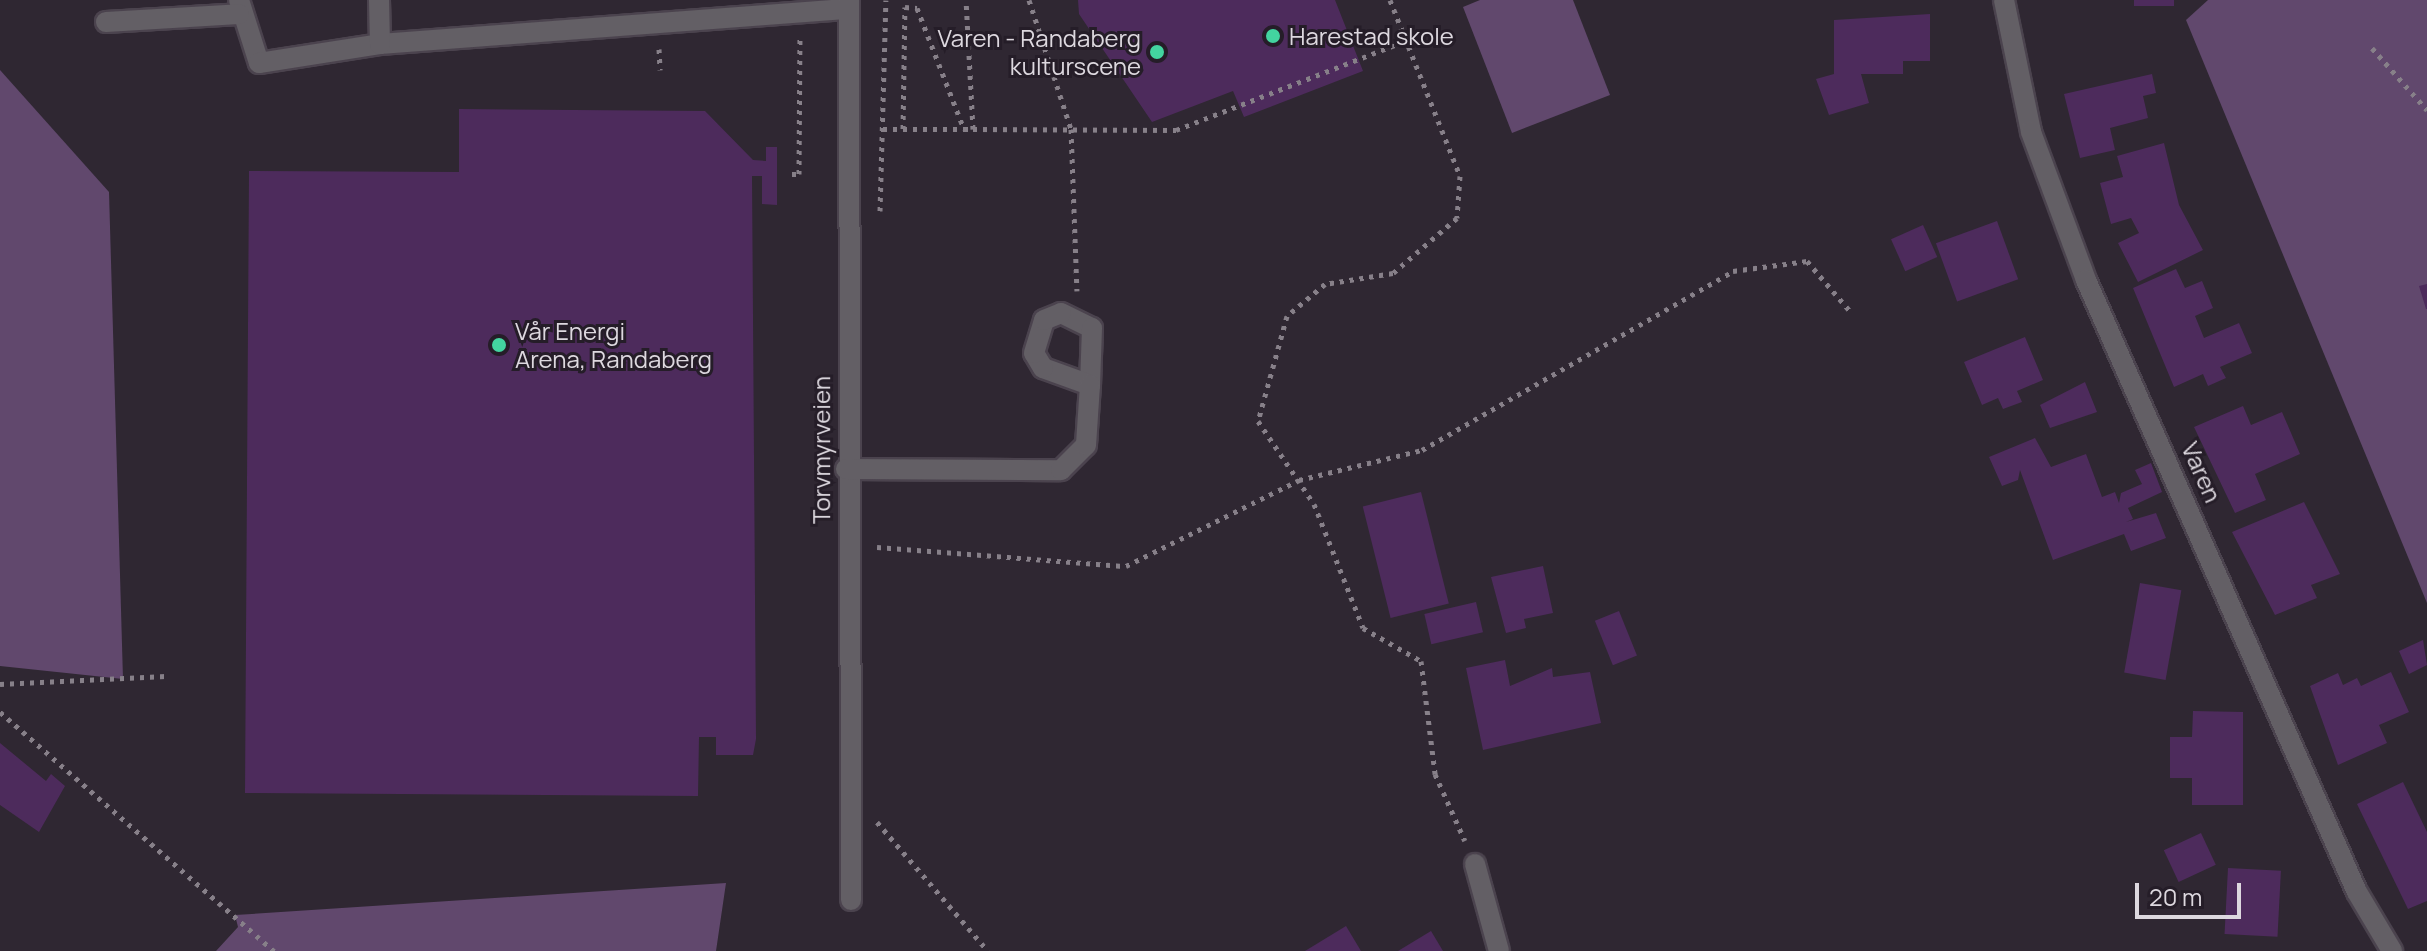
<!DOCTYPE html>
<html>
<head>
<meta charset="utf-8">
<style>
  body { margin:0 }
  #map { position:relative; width:2427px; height:951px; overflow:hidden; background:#2f2732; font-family:Manrope,sans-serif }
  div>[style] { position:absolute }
  .green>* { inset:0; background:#61486d }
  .building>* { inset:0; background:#4d2b5c; transform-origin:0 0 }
  .path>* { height:5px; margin-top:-2.5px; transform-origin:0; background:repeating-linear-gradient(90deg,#878089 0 4px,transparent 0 10px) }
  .roads { filter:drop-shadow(2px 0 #4b434e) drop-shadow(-2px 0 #4b434e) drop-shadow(0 2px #4b434e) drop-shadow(0 -2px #4b434e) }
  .minor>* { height:20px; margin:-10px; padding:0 10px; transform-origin:10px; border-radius:10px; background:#635f65 }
  .dots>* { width:22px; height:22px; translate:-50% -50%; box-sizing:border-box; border:4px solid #251d28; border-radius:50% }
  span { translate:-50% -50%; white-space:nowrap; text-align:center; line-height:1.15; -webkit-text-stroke:6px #251d28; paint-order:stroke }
  .poi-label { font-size:24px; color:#ddd8df }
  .left { translate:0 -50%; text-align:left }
  .right { translate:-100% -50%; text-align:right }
  .street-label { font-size:24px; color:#ddd8df }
  .scale { position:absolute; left:2135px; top:883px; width:106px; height:36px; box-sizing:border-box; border:4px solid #ddd8df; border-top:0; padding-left:10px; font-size:24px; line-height:28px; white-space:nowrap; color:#ddd8df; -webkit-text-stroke:6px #251d28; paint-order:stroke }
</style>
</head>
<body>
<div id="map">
  <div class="green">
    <i style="clip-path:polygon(1480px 0,1573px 0,1610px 95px,1512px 133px,1463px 7px)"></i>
    <i style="clip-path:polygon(2208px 0,2427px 0,2427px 603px,2186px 20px)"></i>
    <i style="clip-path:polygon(0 70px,109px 192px,123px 679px,0 666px)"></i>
    <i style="clip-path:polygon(726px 883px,716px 951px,216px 951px,238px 927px,235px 915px)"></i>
  </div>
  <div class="building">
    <i style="clip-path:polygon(1078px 0,1335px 0,1363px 71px,1244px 117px,1233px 91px,1152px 122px,1079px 14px)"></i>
    <i style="left:2134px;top:0;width:40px;height:6px"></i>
    <i style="clip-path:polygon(1930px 14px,1930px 61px,1903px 61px,1903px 74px,1861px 74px,1869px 103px,1829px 115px,1816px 79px,1834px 74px,1834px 20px)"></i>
    <i style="clip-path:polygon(2152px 74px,2156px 93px,2143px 96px,2148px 118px,2110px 128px,2115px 150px,2080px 158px,2064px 94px)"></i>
    <i style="clip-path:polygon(459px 109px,705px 111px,753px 160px,766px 161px,766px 147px,777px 147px,777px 205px,762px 204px,762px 176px,752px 176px,756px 739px,753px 755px,716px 755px,716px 737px,699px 737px,698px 796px,245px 793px,249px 171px,459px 172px)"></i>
    <i style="clip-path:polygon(2164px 143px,2179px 205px,2203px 250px,2138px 282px,2118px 243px,2139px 233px,2131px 218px,2111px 224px,2100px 183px,2123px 177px,2117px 156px)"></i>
    <i style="left:1997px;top:221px;width:62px;height:65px;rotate:70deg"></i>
    <i style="left:1923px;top:225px;width:35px;height:35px;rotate:66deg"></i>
    <i style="clip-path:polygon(2176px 269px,2185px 288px,2202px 281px,2213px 308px,2195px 316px,2204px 338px,2239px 323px,2252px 353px,2220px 367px,2226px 378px,2208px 386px,2203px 374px,2174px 387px,2133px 288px)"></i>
    <i style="clip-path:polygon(2427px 284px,2427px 309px,2426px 309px,2419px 286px)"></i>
    <i style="clip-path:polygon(2025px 337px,2043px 380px,2017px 391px,2022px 402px,2003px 409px,1998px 398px,1982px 405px,1964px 362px)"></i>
    <i style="clip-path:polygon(2085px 382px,2097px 412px,2050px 428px,2040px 405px)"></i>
    <i style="clip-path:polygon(2243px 406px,2251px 425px,2282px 412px,2300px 454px,2255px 474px,2266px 500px,2235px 513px,2194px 427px)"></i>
    <i style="clip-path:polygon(2035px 438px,2051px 467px,2086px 454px,2102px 497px,2115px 492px,2119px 503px,2121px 493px,2142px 484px,2135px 470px,2151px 463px,2162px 492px,2128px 508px,2133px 519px,2126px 522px,2156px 513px,2166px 538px,2131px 551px,2124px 534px,2053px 560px,2020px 470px,2018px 480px,2002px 486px,1989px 457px)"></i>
    <i style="left:1421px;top:492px;width:115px;height:60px;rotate:76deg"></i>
    <i style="clip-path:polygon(2304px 502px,2340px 574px,2311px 585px,2317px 598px,2275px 615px,2232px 532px)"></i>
    <i style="clip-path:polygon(1543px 566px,1553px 613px,1524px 619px,1526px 628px,1506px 633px,1491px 577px)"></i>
    <i style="left:2140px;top:583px;width:42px;height:91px;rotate:10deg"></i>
    <i style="left:1476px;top:602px;width:31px;height:53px;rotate:77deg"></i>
    <i style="left:1619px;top:611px;width:48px;height:26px;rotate:68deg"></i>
    <i style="clip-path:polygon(2423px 640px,2427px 665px,2409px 674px,2399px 651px)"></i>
    <i style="clip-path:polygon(1505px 660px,1510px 686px,1552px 668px,1553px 677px,1590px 672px,1601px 723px,1483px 750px,1466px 668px)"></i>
    <i style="clip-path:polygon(2391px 672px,2409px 712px,2379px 725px,2387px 743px,2338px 765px,2310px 686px,2338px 673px,2343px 685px,2357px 678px,2361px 686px)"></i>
    <i style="clip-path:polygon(2193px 711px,2243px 712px,2243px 805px,2192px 805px,2192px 778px,2170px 778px,2170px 737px,2192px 737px)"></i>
    <i style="clip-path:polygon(0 743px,46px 781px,51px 774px,65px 786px,39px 832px,0 805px)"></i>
    <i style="clip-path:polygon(2403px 782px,2427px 832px,2427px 901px,2408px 909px,2357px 804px)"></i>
    <i style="left:2201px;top:833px;width:35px;height:41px;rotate:65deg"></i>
    <i style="left:2228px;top:868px;width:53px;height:66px;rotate:3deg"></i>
    <i style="clip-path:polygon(1346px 926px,1361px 951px,1305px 951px)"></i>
    <i style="clip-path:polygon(1431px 931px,1443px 951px,1398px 951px)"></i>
  </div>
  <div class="path">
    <i style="left:1029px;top:0;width:136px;rotate:72deg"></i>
    <i style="left:1071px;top:129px;width:162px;rotate:87.9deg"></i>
    <i style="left:1390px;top:0;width:189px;rotate:68.3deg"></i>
    <i style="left:1460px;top:176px;width:42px;rotate:94.1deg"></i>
    <i style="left:1457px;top:218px;width:84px;rotate:139.3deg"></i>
    <i style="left:1393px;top:273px;width:69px;rotate:170.8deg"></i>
    <i style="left:1325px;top:284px;width:50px;rotate:139.9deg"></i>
    <i style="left:1287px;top:316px;width:109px;rotate:105.4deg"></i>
    <i style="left:1258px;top:421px;width:100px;rotate:56deg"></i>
    <i style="left:1314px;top:504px;width:133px;rotate:68.4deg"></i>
    <i style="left:1363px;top:628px;width:67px;rotate:29.6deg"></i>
    <i style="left:1421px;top:661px;width:114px;rotate:82.9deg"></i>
    <i style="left:1435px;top:774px;width:73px;rotate:65.9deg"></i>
    <i style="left:2372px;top:48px;width:83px;rotate:48.4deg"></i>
    <i style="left:659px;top:49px;width:21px;rotate:87deg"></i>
    <i style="left:883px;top:129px;width:20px"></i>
    <i style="left:903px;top:129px;width:122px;rotate:-89.1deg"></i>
    <i style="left:905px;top:7px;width:12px;rotate:5deg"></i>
    <i style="left:917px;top:8px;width:130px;rotate:68.8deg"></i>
    <i style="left:964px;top:129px;width:9px"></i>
    <i style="left:973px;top:129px;width:129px;rotate:-93.1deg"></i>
    <i style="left:903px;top:129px;width:61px"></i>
    <i style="left:973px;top:129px;width:203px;rotate:0.3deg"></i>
    <i style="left:1176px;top:130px;width:246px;rotate:-21.2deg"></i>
    <i style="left:792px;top:174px;width:7px"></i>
    <i style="left:799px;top:174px;width:137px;rotate:-89.6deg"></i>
    <i style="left:880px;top:211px;width:211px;rotate:-88.4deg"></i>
    <i style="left:877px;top:547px;width:250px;rotate:4.4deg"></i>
    <i style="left:1126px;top:566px;width:193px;rotate:-26.4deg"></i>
    <i style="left:1299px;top:480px;width:127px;rotate:-13.7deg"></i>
    <i style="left:1422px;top:450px;width:359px;rotate:-29.9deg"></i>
    <i style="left:1733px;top:271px;width:75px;rotate:-7.7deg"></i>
    <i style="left:1807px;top:261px;width:66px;rotate:49.3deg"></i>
    <i style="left:0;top:684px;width:166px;rotate:-2.8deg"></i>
    <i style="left:0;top:712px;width:364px;rotate:41.1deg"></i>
    <i style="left:877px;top:822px;width:170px;rotate:49.3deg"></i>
  </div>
  <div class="roads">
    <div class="minor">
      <i style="left:239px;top:0;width:66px;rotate:72.4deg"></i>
      <i style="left:259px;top:63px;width:122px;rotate:-8.9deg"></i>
      <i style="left:380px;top:44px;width:470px;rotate:-4.3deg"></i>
      <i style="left:379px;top:0;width:44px;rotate:88.7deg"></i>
      <i style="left:849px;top:0;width:900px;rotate:89.87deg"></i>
      <i style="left:2004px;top:0;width:135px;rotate:78.4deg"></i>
      <i style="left:2031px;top:132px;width:158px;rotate:69.6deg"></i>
      <i style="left:2086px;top:280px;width:669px;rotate:66.12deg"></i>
      <i style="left:2357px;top:892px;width:69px;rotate:59.3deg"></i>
      <i style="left:106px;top:22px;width:133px;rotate:-3.4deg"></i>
      <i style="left:1061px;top:313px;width:34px;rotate:26deg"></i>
      <i style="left:1092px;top:328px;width:57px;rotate:92deg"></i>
      <i style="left:1090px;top:385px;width:50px;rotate:-160.1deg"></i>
      <i style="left:1043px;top:368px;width:17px;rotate:-121deg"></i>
      <i style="left:1034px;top:353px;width:34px;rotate:-73deg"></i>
      <i style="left:1044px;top:320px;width:18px;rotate:-22deg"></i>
      <i style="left:846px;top:469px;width:215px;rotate:0.3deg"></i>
      <i style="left:1061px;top:470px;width:35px;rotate:-45deg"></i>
      <i style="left:1086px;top:445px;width:60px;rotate:-86.2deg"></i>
      <i style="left:1475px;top:864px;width:90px;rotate:74.6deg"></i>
    </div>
  </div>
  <div class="dots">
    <i style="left:1273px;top:36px;background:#43d4a0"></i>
    <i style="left:1157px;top:52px;background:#43d4a0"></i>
    <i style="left:499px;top:345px;background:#43d4a0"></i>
  </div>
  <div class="poi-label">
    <span class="left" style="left:1289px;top:36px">Harestad skole</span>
    <span class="right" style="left:1141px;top:52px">Varen - Randaberg<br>kulturscene</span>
    <span class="left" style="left:515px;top:345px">Vår Energi<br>Arena, Randaberg</span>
  </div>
  <div class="street-label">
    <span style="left:821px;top:450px;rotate:-90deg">Torvmyrveien</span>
    <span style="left:2202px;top:472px;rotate:66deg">Varen</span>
  </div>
  <div class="scale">20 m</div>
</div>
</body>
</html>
